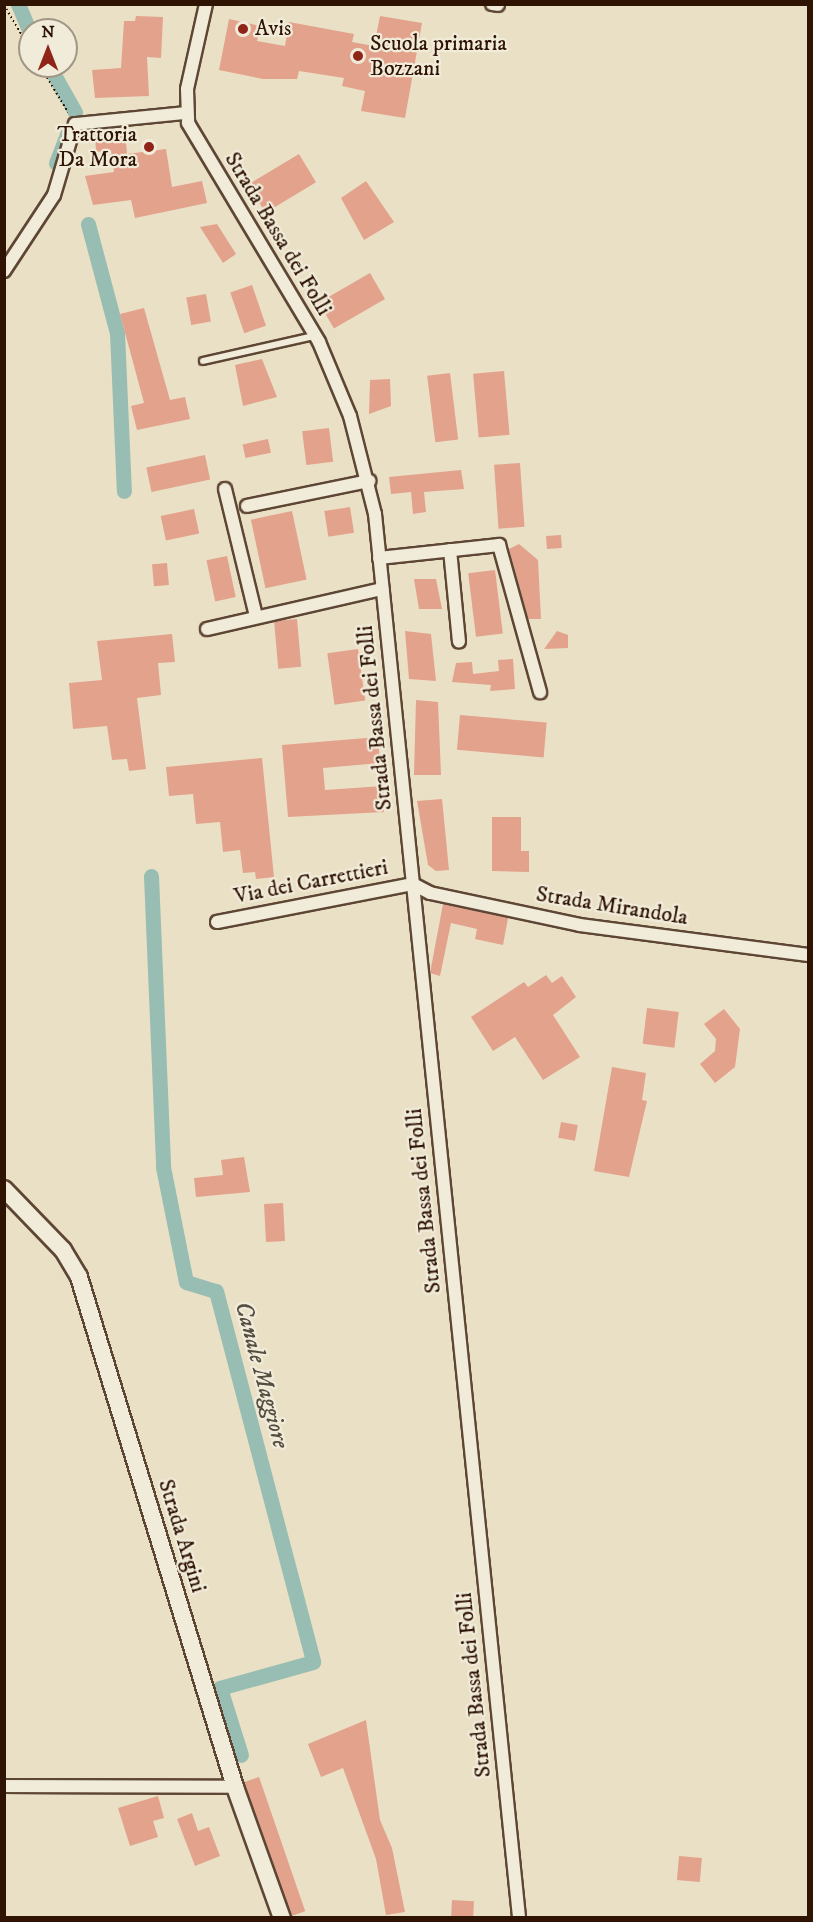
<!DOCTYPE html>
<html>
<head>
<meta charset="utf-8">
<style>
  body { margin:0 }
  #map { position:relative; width:813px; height:1922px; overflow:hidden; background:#eae0c6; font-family:"IM FELL DW Pica",serif }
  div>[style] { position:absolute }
  .canal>* { height:15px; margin:-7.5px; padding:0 7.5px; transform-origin:7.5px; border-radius:7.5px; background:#98bdb2 }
  .building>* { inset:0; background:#e3a28b; transform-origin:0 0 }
  .path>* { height:2px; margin-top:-1px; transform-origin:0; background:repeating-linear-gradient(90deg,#2f1303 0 1.5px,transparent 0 4.5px) }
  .roads { filter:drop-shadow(2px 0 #5e4634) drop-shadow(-2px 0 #5e4634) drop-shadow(0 2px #5e4634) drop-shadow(0 -2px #5e4634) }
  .service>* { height:6px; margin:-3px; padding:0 3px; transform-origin:3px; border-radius:3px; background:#f1ebda }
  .minor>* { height:12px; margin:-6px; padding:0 6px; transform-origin:6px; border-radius:6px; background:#f1ebda }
  .secondary>* { height:16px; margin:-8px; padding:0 8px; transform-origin:8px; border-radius:8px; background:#f1ebda }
  .dots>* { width:16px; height:16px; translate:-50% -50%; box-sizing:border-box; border:3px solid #f1ebda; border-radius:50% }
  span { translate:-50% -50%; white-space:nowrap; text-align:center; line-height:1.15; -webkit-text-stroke:4.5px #f1ebda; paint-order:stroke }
  .poi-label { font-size:22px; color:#2f1303 }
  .left { translate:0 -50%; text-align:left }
  .right { translate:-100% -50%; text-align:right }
  .street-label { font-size:22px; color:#2f1303 }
  .water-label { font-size:24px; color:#544e40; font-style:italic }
  .frame { position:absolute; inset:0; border:6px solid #2f1303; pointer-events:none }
  .north { position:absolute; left:18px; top:18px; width:60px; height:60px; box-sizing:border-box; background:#f1ebda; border:2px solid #a39584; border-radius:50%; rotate:0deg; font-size:16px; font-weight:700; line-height:24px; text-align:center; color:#2f1303 }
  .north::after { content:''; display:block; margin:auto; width:21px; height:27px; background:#8f2418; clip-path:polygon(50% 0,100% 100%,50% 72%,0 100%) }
</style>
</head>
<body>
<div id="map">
  <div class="canal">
    <i style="left:18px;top:4px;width:30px;rotate:67deg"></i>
    <i style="left:49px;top:66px;width:53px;rotate:60.5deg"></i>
    <i style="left:56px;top:163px;width:33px;rotate:-69deg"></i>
    <i style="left:88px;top:224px;width:113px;rotate:75.1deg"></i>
    <i style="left:117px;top:333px;width:158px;rotate:87.5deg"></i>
    <i style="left:151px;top:876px;width:291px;rotate:87.6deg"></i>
    <i style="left:163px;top:1167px;width:117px;rotate:78.7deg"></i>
    <i style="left:186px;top:1282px;width:31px;rotate:17deg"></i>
    <i style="left:216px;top:1291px;width:383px;rotate:75.3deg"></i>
    <i style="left:313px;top:1662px;width:97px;rotate:164.4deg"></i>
    <i style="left:220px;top:1688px;width:70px;rotate:72.6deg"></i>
  </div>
  <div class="building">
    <i style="clip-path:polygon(136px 16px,163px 17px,161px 58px,147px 57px,149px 96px,95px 98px,92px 70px,121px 68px,124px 21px,135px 21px)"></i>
    <i style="clip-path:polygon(380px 16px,422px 23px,405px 118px,361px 111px,365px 91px,342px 86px,344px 78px,299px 71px,297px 79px,263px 79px,219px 70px,229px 19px,260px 26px,257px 41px,285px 46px,289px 22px,354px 34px,352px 42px,374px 46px)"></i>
    <i style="clip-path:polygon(125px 132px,127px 154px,166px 149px,172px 187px,202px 181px,207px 203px,135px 218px,131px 200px,93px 205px,85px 176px,114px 172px,111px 150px,96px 152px,95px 133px)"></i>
    <i style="left:299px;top:154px;width:33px;height:59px;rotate:59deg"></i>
    <i style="clip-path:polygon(366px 181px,394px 222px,364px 240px,341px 198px)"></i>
    <i style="clip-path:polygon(217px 224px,236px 254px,223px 263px,200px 227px)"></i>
    <i style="left:370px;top:273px;width:30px;height:59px;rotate:60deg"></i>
    <i style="left:252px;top:285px;width:43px;height:23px;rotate:71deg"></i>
    <i style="left:206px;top:294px;width:28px;height:20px;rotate:80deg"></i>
    <i style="clip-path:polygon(144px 308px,170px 400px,185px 397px,190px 419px,137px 430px,131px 406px,144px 403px,120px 314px)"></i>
    <i style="clip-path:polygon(262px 359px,277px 397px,243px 406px,235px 365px)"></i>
    <i style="left:504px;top:371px;width:64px;height:31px;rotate:85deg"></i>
    <i style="left:450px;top:373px;width:67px;height:23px;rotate:83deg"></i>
    <i style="clip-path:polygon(390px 379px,391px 406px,369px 414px,370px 380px)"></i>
    <i style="left:329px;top:428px;width:34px;height:27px;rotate:83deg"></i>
    <i style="left:268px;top:439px;width:14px;height:26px;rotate:78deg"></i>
    <i style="left:205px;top:455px;width:25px;height:60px;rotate:78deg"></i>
    <i style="left:520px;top:463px;width:64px;height:26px;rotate:86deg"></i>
    <i style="clip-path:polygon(461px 470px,464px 489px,424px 492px,426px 512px,413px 514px,411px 492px,391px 494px,389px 477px)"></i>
    <i style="left:350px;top:507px;width:26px;height:26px;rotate:81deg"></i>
    <i style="left:194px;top:509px;width:25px;height:34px;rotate:78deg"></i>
    <i style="left:292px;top:511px;width:70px;height:42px;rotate:78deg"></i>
    <i style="left:561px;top:535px;width:13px;height:15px;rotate:86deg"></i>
    <i style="clip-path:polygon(519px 544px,538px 560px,541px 619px,528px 619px,509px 549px)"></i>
    <i style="left:227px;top:556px;width:42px;height:21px;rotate:78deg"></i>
    <i style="left:167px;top:563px;width:22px;height:15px;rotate:85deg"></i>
    <i style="left:495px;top:570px;width:64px;height:27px;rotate:83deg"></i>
    <i style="clip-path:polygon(414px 579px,436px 579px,442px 609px,419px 609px)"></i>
    <i style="left:297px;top:619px;width:48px;height:23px;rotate:85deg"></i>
    <i style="clip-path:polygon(405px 631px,431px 634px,436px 681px,409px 679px)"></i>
    <i style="clip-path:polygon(557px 631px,568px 635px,568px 648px,544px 649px)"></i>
    <i style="clip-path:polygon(172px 634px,175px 662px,158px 663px,161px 695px,137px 698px,146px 769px,129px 771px,127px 759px,112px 760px,107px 726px,73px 729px,69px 683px,102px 680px,97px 641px)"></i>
    <i style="left:358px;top:649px;width:52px;height:31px;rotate:82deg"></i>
    <i style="clip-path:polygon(513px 659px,515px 689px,490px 691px,491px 685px,452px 682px,456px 663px,472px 662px,473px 674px,499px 671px,498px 660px)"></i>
    <i style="clip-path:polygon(416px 700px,438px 702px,441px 775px,414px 775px)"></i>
    <i style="left:460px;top:715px;width:87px;height:35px;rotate:5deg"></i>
    <i style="clip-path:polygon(378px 737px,380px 763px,323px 768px,325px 790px,383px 786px,384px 812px,288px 817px,282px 745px)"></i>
    <i style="clip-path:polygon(262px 758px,274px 877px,256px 879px,255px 872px,243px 873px,240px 850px,223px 852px,220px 822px,196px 824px,193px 794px,169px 796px,166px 767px)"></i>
    <i style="clip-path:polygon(442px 799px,449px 870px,436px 871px,428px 865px,417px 801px)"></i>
    <i style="clip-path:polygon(492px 817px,521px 817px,521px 851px,529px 851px,529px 872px,492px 871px)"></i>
    <i style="clip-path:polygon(443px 904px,508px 918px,503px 945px,475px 939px,477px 929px,451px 923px,440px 976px,430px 973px)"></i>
    <i style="clip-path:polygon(546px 975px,552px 983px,562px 976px,576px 997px,553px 1015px,580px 1057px,543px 1080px,515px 1037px,493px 1051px,471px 1017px,524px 982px,528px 987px)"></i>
    <i style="left:647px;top:1008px;width:32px;height:36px;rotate:7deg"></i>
    <i style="clip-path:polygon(724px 1009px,740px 1029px,735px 1067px,715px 1083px,700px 1064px,715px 1051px,716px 1039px,704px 1024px)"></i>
    <i style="clip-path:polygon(612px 1067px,646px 1073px,642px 1100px,647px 1101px,629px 1177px,594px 1171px)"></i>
    <i style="left:561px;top:1122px;width:17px;height:16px;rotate:10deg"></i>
    <i style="clip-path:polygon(244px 1157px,250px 1192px,196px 1197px,194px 1178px,223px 1175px,221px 1160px)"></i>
    <i style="left:283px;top:1203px;width:38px;height:19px;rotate:87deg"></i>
    <i style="clip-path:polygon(366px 1720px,380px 1820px,392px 1848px,405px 1912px,386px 1915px,376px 1859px,343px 1768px,321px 1777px,308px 1744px)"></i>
    <i style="left:259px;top:1777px;width:142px;height:16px;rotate:71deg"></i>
    <i style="clip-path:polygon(158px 1796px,164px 1818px,153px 1821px,158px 1837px,130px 1846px,118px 1808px)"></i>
    <i style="clip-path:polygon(192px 1813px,198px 1831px,209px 1827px,220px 1856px,195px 1866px,177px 1819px)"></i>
    <i style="left:679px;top:1856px;width:23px;height:24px;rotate:5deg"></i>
    <i style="left:452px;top:1900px;width:22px;height:17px;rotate:3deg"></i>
  </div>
  <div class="path">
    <i style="left:4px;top:5px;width:51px;rotate:59.4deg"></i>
    <i style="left:40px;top:66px;width:54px;rotate:58.7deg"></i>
  </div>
  <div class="roads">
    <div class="service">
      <i style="left:203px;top:361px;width:114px;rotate:-12.7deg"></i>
    </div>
    <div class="minor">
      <i style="left:206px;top:4px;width:87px;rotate:102.6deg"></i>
      <i style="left:187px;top:89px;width:34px;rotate:88deg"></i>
      <i style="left:188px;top:123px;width:255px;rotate:59.1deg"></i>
      <i style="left:319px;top:342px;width:80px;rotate:67.3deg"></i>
      <i style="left:350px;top:416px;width:101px;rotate:75.7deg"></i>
      <i style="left:375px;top:514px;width:1411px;rotate:84.14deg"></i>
      <i style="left:492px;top:4px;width:6px;rotate:9deg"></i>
      <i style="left:4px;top:271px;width:91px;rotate:-56.7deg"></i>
      <i style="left:54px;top:195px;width:74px;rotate:-73.5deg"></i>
      <i style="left:75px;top:124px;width:111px;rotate:-5.7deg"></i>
      <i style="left:225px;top:489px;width:131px;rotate:76.3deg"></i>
      <i style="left:247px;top:506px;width:125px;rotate:-11.6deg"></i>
      <i style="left:450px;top:550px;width:92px;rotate:84.4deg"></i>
      <i style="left:379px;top:558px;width:121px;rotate:-6.2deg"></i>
      <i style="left:499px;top:545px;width:153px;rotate:74.4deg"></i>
      <i style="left:207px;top:629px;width:180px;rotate:-12.9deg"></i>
      <i style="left:217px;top:922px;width:200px;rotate:-11deg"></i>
      <i style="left:413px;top:884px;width:19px;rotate:28deg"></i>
      <i style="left:430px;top:893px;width:153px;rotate:12deg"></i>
      <i style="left:580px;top:925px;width:230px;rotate:7.5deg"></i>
      <i style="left:4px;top:1786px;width:231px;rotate:0.2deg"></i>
    </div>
    <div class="secondary">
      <i style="left:4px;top:1189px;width:85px;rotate:46deg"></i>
      <i style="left:63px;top:1250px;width:31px;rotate:59deg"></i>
      <i style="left:79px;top:1277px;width:533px;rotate:72.99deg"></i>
      <i style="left:235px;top:1787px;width:139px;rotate:70.3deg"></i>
    </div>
  </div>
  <div class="dots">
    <i style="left:243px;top:29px;background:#8f2418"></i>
    <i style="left:358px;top:56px;background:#8f2418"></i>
    <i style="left:149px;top:147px;background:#8f2418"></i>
  </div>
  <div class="poi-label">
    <span class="left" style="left:255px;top:29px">Avis</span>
    <span class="left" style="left:370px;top:56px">Scuola primaria<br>Bozzani</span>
    <span class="right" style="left:137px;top:147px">Trattoria<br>Da Mora</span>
  </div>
  <div class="street-label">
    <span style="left:278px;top:234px;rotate:59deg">Strada Bassa dei Folli</span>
    <span style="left:375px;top:718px;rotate:-96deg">Strada Bassa dei Folli</span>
    <span style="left:311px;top:882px;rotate:-11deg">Via dei Carrettieri</span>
    <span style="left:612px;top:906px;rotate:9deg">Strada Mirandola</span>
    <span style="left:424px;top:1201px;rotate:-96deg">Strada Bassa dei Folli</span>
    <span style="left:182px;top:1536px;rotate:73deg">Strada Argini</span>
    <span style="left:474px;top:1685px;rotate:-96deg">Strada Bassa dei Folli</span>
  </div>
  <div class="water-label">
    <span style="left:261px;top:1375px;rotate:75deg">Canale Maggiore</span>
  </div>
  <div class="frame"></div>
  <div class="north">N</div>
</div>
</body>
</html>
